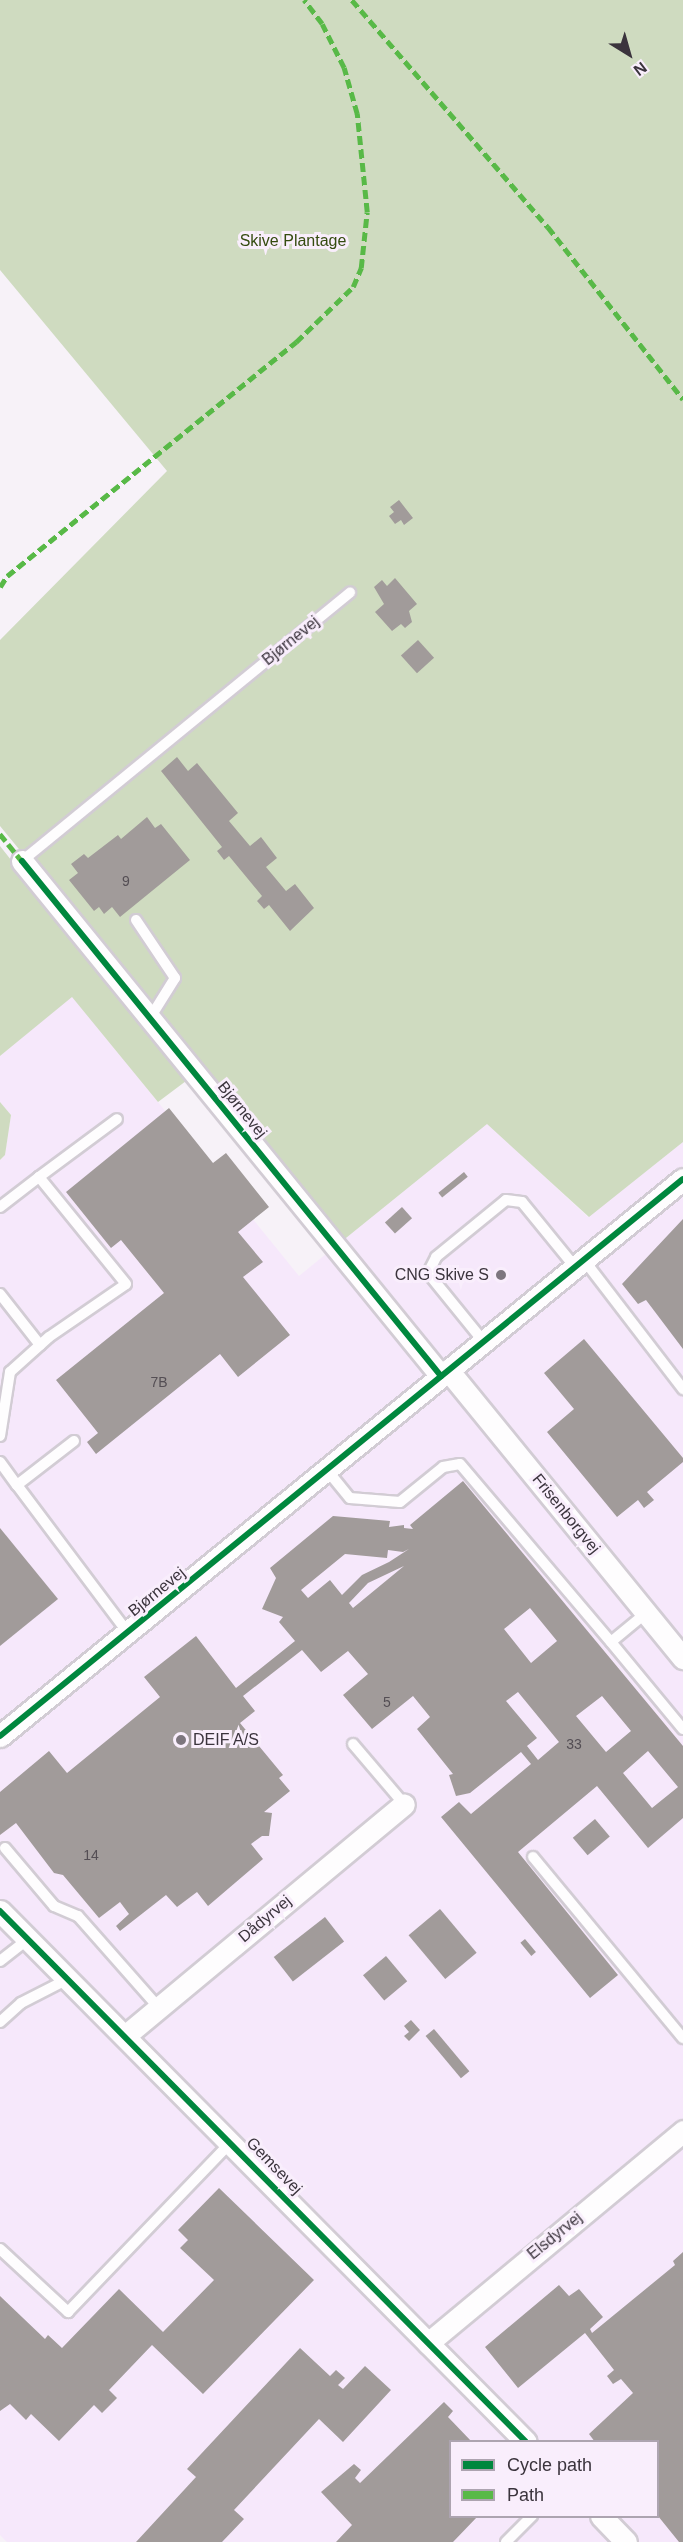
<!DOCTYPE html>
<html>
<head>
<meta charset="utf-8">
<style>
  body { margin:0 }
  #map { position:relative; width:683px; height:2542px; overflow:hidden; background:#f7f2f8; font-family:Helvetica,sans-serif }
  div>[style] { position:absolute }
  .built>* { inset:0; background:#f6e8fb }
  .green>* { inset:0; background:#cfdbc0 }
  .building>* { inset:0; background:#a19b9a; transform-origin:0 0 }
  .roads { filter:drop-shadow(2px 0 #d2ccd4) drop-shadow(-2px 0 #d2ccd4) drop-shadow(0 2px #d2ccd4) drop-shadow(0 -2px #d2ccd4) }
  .service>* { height:10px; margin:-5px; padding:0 5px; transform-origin:5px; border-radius:5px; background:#fefdfe }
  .minor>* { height:21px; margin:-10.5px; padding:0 10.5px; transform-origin:10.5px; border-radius:10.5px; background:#fefdfe }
  .quiet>* { height:4.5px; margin-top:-2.25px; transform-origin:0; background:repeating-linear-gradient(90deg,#58b947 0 9px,transparent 0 13.5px) }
  .cycleway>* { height:6px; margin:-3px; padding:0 3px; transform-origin:3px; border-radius:3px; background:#00873e }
  .dots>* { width:16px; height:16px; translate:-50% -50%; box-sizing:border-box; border:3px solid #f9eefc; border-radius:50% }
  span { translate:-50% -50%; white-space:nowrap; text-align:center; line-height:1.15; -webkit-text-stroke:6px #f9eefc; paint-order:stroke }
  .number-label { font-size:14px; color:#544e54 }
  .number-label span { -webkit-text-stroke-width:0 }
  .park-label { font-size:16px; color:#344b0f }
  .street-label { font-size:16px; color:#3b343d }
  .poi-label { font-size:16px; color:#3b343d }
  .right { translate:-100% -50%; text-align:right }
  .left { translate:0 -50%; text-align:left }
  .legend { position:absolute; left:449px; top:2440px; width:210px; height:78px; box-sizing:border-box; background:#f9eefc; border:2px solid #ada4b0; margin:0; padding:8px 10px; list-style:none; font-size:18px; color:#3b343d }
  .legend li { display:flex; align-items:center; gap:12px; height:30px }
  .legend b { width:30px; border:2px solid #ada4b0 }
  .north { position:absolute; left:599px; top:24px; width:60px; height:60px; -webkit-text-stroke:4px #f9eefc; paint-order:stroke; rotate:143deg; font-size:16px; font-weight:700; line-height:24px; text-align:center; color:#3b343d }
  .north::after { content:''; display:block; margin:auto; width:21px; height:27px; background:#3b343d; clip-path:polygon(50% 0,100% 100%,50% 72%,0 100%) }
</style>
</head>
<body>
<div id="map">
  <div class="built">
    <i style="clip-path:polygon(evenodd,72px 996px,299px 1276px,487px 1123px,588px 1217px,683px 1142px,683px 2542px,7px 2542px,0 2535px,0 1160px,5px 1155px,11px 1115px,0 1102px,0 1056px,72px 996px,450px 2442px,658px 2442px,658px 2516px,450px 2516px,450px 2442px)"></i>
  </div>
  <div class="green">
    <i style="clip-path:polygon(0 0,683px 0,683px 1142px,589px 1217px,487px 1124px,341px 1242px,0 826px,0 640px,167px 471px,0 270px)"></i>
    <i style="clip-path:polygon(0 846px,186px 1081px,158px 1102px,72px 997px,0 1056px)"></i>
    <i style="clip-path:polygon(0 1102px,11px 1115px,5px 1155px,0 1160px)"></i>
  </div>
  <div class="building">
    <i style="clip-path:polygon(399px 500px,413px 518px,404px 525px,401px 520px,395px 524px,389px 516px,394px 512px,390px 507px)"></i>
    <i style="clip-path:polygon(395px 578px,417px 604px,409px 611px,412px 622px,405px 628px,401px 624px,392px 631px,375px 612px,384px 604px,374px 587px,382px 580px,387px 586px)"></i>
    <i style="left:418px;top:640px;width:24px;height:23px;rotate:48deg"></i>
    <i style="clip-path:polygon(177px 757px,188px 771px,197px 763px,238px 813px,229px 821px,250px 846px,261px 837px,277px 858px,266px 867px,286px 891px,295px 884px,314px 908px,290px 931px,269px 905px,264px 909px,257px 901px,262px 896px,229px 856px,224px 860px,217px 851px,222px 847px,161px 771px)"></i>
    <i style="clip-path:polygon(147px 817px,155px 828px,161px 824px,190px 860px,120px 917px,112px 907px,104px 914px,99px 907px,94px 911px,69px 880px,78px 873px,71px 864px,84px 854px,88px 858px,118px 835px,121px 839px)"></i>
    <i style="clip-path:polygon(169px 1108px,213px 1163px,226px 1153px,269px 1207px,238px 1232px,263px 1262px,243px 1277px,290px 1335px,238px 1377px,220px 1354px,96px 1454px,87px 1442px,98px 1433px,56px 1380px,164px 1293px,121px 1240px,111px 1248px,66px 1192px)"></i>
    <i style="left:464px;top:1172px;width:6px;height:33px;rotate:51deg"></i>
    <i style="left:402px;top:1207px;width:15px;height:23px;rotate:48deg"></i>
    <i style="clip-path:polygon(683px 1219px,683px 1349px,646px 1300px,638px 1304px,622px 1284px)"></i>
    <i style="clip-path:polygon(584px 1339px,683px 1458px,683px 1462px,647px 1492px,654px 1500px,644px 1508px,638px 1500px,617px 1517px,547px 1432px,574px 1409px,544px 1373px)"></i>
    <i style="clip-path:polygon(evenodd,463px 1481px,683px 1746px,683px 1818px,648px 1848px,597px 1786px,518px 1852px,618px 1975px,590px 1998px,441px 1817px,459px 1802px,471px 1814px,531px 1764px,521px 1752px,470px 1793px,456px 1796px,449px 1775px,453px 1774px,417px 1729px,430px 1717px,413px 1696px,372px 1729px,343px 1695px,368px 1674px,348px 1651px,321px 1672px,302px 1650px,243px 1696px,255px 1711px,240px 1723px,283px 1775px,279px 1778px,290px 1791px,264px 1812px,272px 1813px,269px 1836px,262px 1836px,251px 1844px,263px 1859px,208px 1906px,197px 1892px,177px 1907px,166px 1895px,120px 1931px,116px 1926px,129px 1914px,120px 1902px,99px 1918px,63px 1875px,54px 1873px,16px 1823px,0 1835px,0 1792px,49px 1751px,67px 1773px,160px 1697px,144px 1677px,196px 1636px,236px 1688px,295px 1641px,279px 1622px,283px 1617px,262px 1609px,276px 1578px,270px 1568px,333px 1516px,390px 1521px,389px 1527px,404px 1525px,404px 1528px,413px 1529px,410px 1525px,463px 1481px,409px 1549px,389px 1562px,362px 1575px,342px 1595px,330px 1580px,308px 1598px,301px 1590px,345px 1554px,387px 1558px,388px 1550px,403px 1552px,409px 1549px,463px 1481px,404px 1566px,353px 1608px,349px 1603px,368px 1583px,404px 1566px,463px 1481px,530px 1608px,557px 1641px,531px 1663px,504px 1629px,530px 1608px,463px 1481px,518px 1692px,559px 1742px,538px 1760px,527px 1746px,537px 1738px,506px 1701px,518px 1692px,463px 1481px,602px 1696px,631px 1731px,606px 1752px,576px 1716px,602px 1696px,463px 1481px,648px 1751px,678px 1787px,652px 1808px,623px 1773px,648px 1751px)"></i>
    <i style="clip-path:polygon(0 1528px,58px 1599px,0 1646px)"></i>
    <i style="left:595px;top:1819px;width:23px;height:29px;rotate:50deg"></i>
    <i style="left:440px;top:1909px;width:57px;height:41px;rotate:50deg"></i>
    <i style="left:325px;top:1917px;width:31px;height:65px;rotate:52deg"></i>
    <i style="left:525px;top:1939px;width:17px;height:6px;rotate:50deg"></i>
    <i style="left:386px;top:1956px;width:33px;height:30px;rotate:50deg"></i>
    <i style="clip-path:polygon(411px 2020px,420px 2030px,409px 2041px,404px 2036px,409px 2032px,404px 2026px)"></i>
    <i style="left:434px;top:2029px;width:55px;height:11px;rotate:50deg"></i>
    <i style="clip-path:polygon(219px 2188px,314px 2280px,203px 2394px,152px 2345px,109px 2390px,117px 2398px,102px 2413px,94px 2405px,59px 2441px,31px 2414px,26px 2420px,10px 2404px,0 2411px,0 2296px,45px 2339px,48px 2335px,62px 2348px,119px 2289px,163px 2332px,214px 2280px,180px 2248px,188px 2240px,178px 2230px)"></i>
    <i style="clip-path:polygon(683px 2252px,683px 2542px,679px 2542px,658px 2516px,658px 2442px,595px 2442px,589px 2434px,633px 2393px,621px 2379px,613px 2384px,607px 2376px,614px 2370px,585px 2333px,518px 2388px,485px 2347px,559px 2285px,569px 2296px,579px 2289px,603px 2317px,590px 2329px,592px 2333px,675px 2265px,673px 2261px)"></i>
    <i style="clip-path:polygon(300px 2348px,330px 2376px,336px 2370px,345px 2378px,338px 2385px,343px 2389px,365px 2366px,391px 2390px,343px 2442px,319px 2419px,234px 2510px,244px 2519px,222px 2542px,136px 2542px,196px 2477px,187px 2469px)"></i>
    <i style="clip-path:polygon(444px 2402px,453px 2411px,448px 2417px,472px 2442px,450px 2442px,450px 2516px,478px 2516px,453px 2542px,336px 2542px,352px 2525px,321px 2492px,354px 2464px,361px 2470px,355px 2478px,360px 2483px)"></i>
  </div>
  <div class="roads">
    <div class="service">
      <i style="left:22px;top:861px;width:424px;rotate:-39.3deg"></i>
      <i style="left:136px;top:920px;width:70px;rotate:56.1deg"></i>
      <i style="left:175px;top:978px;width:47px;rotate:122deg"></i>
      <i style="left:0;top:1207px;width:49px;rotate:-37.6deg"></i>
      <i style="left:584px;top:1260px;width:163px;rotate:52.5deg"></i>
      <i style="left:0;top:1294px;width:65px;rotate:51.9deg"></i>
      <i style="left:484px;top:1342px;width:89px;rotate:-129.1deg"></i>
      <i style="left:428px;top:1273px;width:18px;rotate:-63deg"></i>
      <i style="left:436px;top:1257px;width:90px;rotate:-39.2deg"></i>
      <i style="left:506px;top:1200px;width:16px;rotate:7deg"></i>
      <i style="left:522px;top:1202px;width:84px;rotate:50.8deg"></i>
      <i style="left:0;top:1436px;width:65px;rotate:-81.1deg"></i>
      <i style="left:10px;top:1372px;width:52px;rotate:-41.9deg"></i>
      <i style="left:49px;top:1337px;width:93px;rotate:-34.5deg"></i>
      <i style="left:126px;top:1284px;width:138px;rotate:-129.1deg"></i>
      <i style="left:39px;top:1177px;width:97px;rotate:-36.6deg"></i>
      <i style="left:74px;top:1441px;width:72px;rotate:142.3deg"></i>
      <i style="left:17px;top:1485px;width:185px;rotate:53.1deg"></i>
      <i style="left:0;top:1462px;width:29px;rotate:54deg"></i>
      <i style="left:327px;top:1470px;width:36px;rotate:51deg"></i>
      <i style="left:350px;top:1498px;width:50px;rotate:4.6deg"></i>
      <i style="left:400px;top:1502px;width:55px;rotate:-39.1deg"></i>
      <i style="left:443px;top:1467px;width:17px;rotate:-10deg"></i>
      <i style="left:460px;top:1464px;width:233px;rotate:49.7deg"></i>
      <i style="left:646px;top:1613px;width:45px;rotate:140.4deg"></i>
      <i style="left:611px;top:1642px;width:113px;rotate:50.4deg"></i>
      <i style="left:353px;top:1744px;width:79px;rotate:49.6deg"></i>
      <i style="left:5px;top:1848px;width:76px;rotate:49.8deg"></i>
      <i style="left:54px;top:1906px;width:26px;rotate:23deg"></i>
      <i style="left:78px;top:1916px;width:123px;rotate:48.6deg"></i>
      <i style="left:533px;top:1857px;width:235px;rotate:50.4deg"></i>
      <i style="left:0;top:1961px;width:36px;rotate:-38deg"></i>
      <i style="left:0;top:2022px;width:28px;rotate:-42deg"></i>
      <i style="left:21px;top:2003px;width:53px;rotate:-27.1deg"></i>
      <i style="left:0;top:2249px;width:93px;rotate:42.8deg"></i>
      <i style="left:68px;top:2312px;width:236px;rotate:-46.2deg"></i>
      <i style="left:506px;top:2542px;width:37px;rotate:-45deg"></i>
    </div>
    <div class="minor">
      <i style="left:22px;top:861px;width:664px;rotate:50.87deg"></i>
      <i style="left:448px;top:1370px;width:372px;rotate:50.8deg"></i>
      <i style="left:0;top:1736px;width:881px;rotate:-39.2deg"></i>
      <i style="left:0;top:1911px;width:747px;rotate:45.27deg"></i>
      <i style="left:126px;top:2035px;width:361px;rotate:-39.7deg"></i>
      <i style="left:428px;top:2343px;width:332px;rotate:-39.7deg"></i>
      <i style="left:601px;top:2516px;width:36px;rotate:46deg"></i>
    </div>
  </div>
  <div class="quiet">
    <i style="left:352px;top:0;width:300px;rotate:49.2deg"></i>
    <i style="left:548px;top:227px;width:219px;rotate:51.9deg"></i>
    <i style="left:0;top:587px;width:13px;rotate:-58deg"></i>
    <i style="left:7px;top:576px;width:372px;rotate:-39deg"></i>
    <i style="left:296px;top:342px;width:79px;rotate:-44deg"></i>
    <i style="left:353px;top:287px;width:21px;rotate:-67deg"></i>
    <i style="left:361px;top:268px;width:56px;rotate:-83.9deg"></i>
    <i style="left:367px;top:212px;width:99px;rotate:-95.8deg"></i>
    <i style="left:357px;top:114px;width:48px;rotate:-105.8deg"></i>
    <i style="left:344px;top:68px;width:49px;rotate:-116.6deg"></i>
    <i style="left:322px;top:24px;width:30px;rotate:-127deg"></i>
    <i style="left:0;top:834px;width:35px;rotate:51deg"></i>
  </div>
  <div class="cycleway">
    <i style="left:22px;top:861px;width:664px;rotate:50.87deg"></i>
    <i style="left:0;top:1736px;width:881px;rotate:-39.2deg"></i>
    <i style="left:0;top:1911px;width:747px;rotate:45.27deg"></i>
  </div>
  <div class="dots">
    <i style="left:501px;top:1275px;background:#7d767e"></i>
    <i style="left:181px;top:1740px;background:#7d767e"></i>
  </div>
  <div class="number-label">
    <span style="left:126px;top:881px">9</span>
    <span style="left:159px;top:1382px">7B</span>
    <span style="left:387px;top:1702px">5</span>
    <span style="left:574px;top:1744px">33</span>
    <span style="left:91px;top:1855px">14</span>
  </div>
  <div class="park-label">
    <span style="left:293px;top:241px">Skive Plantage</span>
  </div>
  <div class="street-label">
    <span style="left:291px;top:641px;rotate:-39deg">Bjørnevej</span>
    <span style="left:242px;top:1110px;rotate:51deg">Bjørnevej</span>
    <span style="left:566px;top:1514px;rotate:51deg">Frisenborgvej</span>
    <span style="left:157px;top:1592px;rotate:-39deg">Bjørnevej</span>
    <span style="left:265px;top:1919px;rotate:-40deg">Dådyrvej</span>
    <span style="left:274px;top:2166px;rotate:46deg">Gemsevej</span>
    <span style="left:555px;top:2236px;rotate:-39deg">Elsdyrvej</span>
  </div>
  <div class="poi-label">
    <span class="right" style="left:489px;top:1275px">CNG Skive S</span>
    <span class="left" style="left:193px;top:1740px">DEIF A/S</span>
  </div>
  <ul class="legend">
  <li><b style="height:8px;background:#00873e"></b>Cycle path</li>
  <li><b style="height:8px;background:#58b947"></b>Path</li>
  </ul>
  <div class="north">N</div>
</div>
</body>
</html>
